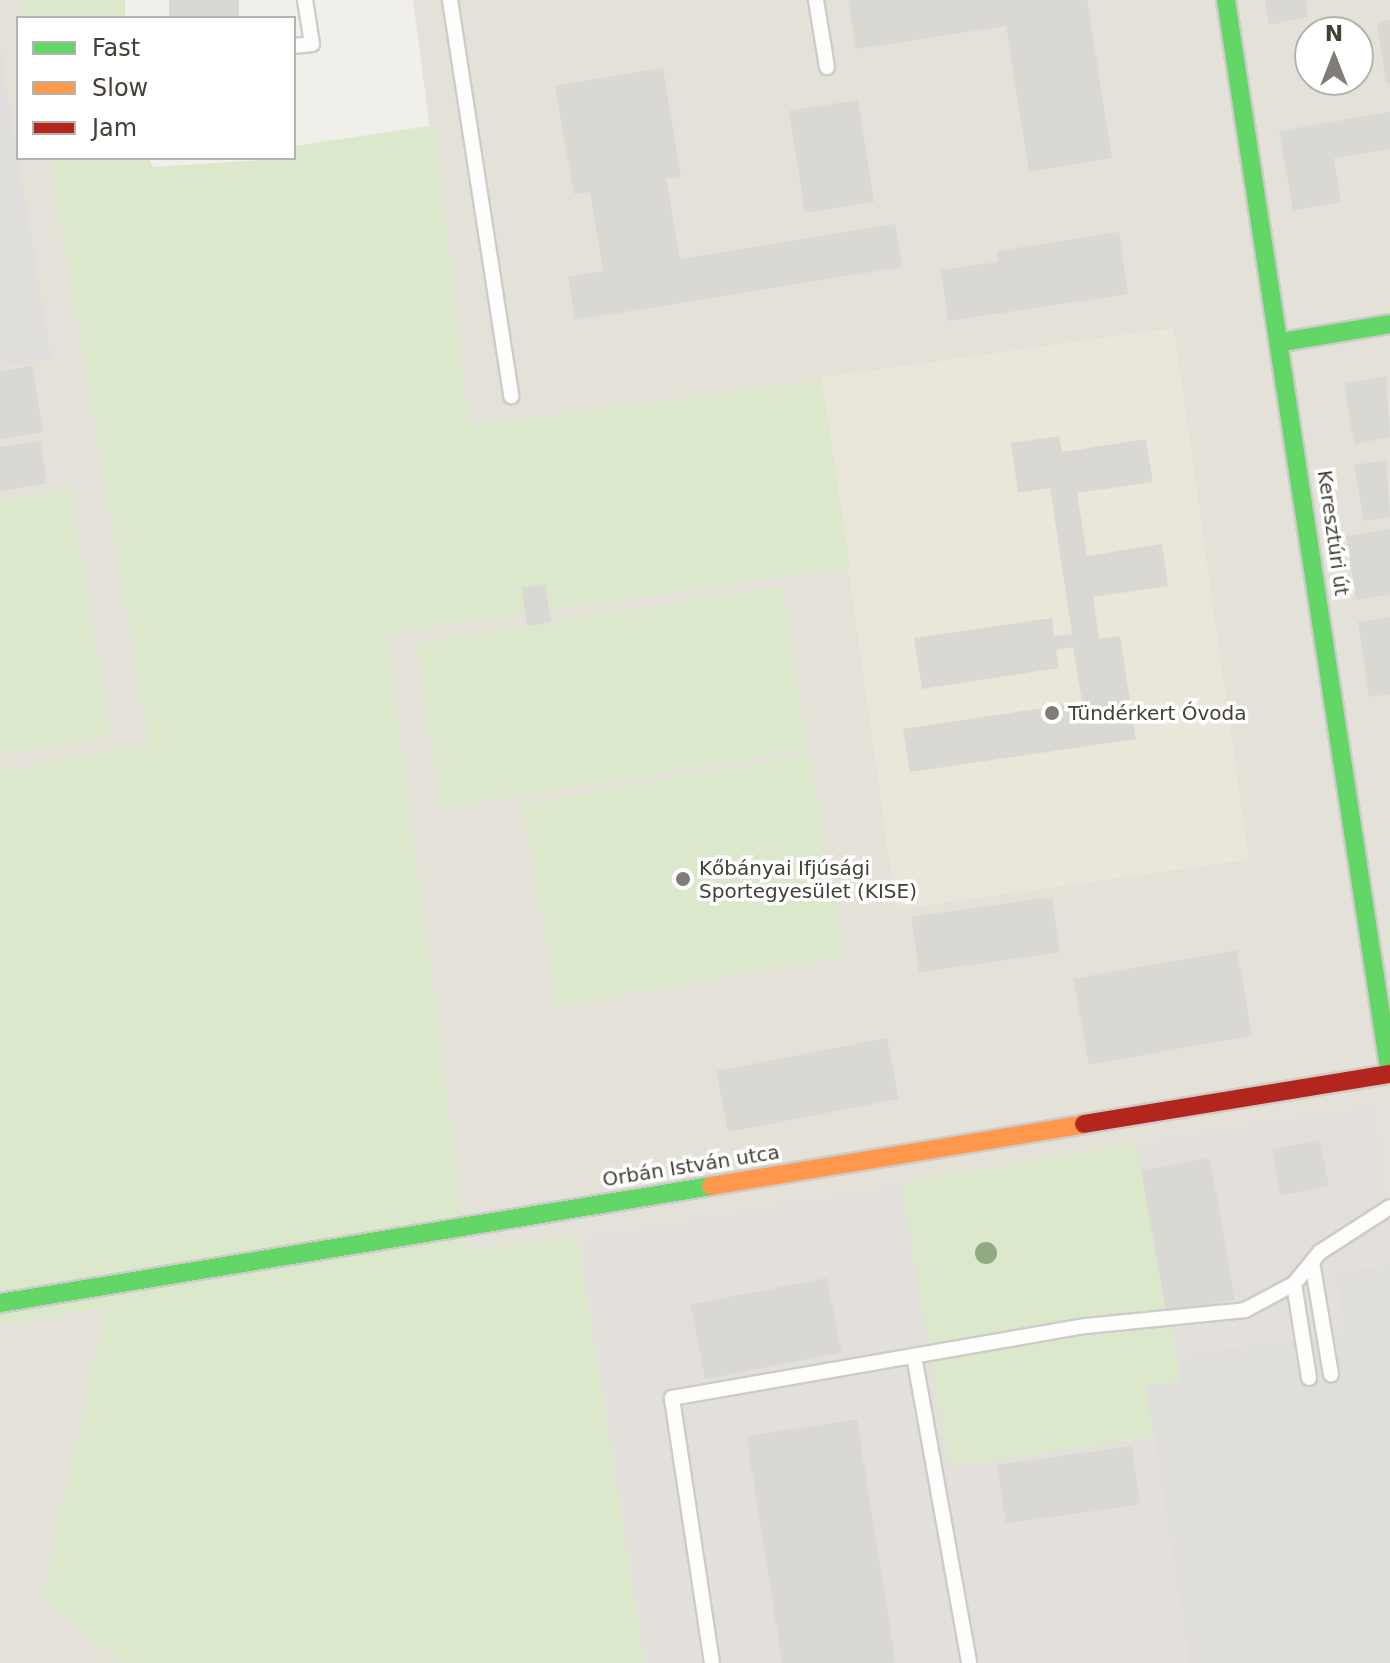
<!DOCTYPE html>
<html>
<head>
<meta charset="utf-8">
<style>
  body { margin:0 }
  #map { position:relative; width:1390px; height:1663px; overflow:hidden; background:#f0efea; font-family:"DejaVu Sans",sans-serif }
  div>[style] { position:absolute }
  .residential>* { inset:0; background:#e3e1d8 }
  .industrial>* { inset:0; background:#e3e0db }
  .education>* { inset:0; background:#eae7da; transform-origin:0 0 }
  .green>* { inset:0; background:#dce8cc; transform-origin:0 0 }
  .parking>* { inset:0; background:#dfdeda }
  .building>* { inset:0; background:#d9d8d3; transform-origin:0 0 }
  .roads { filter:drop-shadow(2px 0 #ceccc8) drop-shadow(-2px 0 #ceccc8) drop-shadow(0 2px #ceccc8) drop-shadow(0 -2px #ceccc8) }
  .lane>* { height:14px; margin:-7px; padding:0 7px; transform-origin:7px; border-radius:7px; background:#fdfdfc }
  .fast>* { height:18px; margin:-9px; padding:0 9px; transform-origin:9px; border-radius:9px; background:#63d668 }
  .slow>* { height:18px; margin:-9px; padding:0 9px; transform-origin:9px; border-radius:9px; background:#ff974d }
  .jam>* { height:18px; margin:-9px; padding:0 9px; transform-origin:9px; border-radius:9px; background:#b3261e }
  .trees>* { width:22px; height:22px; margin:-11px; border-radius:50%; background:#91aa83 }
  .dots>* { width:22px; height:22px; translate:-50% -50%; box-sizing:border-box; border:4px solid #fff; border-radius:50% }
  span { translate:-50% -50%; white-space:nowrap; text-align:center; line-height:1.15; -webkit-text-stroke:7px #fff; paint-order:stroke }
  .street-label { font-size:20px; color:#454037 }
  .poi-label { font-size:20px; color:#454037 }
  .left { translate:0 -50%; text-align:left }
  .legend { position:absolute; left:16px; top:16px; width:280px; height:144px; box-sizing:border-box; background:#fff; border:2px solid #b5b3af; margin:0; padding:10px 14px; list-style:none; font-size:24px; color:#454037 }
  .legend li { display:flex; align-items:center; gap:16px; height:40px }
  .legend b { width:40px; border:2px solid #b5b3af }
  .north { position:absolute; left:1294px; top:16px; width:80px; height:80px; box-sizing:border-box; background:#fff; border:2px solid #b5b3af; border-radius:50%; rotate:0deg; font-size:22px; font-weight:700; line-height:32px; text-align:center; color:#454037 }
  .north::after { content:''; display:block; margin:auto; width:28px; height:36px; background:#817d76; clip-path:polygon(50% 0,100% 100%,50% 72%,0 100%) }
</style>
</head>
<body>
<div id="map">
  <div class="residential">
    <i style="clip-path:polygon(0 0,23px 0,18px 158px,50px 158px,149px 744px,0 771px)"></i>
    <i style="clip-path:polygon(evenodd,413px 0,1390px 0,1390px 1207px,1372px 1102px,578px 1238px,467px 1250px,387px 633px,850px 567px,822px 381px,469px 426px,413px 0,1310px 32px,1358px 32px,1358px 80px,1310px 80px,1310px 32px)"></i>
    <i style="clip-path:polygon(106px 1307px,42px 1597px,121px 1663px,0 1663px,0 1324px)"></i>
  </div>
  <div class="industrial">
    <i style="clip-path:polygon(1373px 1102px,1390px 1207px,1390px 1663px,645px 1663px,578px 1238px)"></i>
  </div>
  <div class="education">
    <i style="left:1174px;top:328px;width:537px;height:356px;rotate:82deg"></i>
  </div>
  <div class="green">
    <i style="left:23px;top:0;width:102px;height:18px"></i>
    <i style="clip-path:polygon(435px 125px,469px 426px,822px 380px,850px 567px,387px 633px,467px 1250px,578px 1238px,645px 1663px,121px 1663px,42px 1597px,106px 1308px,0 1324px,0 771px,149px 744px,50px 158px,150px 158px,152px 167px,294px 158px,294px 146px)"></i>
    <i style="clip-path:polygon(70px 489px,111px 736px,0 755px,0 501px)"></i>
    <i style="left:782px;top:586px;width:166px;height:371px;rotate:81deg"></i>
    <i style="left:809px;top:754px;width:205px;height:291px;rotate:80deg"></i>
    <i style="clip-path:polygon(1136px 1143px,1182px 1382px,1146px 1387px,1154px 1437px,949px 1467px,901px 1183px)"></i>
  </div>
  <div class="parking">
    <i style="clip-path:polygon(0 46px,51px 359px,0 367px)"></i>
    <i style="clip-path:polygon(1390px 1265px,1390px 1663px,1190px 1663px,1146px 1386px,1182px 1382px,1176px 1356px,1345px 1333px,1336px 1273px)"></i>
  </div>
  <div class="building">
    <i style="left:169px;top:0;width:70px;height:18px"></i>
    <i style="clip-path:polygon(848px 0,1087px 0,1112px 158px,1029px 172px,1006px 26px,856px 49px)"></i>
    <i style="clip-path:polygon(1265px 0,1306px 0,1308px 17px,1269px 25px)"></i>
    <i style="clip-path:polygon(1390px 20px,1390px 83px,1386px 83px,1377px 23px)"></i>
    <i style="clip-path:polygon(663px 68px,681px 176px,666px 178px,680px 259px,895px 224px,902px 267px,575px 320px,568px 277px,603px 271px,590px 192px,574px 194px,555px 86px)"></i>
    <i style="left:858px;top:100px;width:103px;height:70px;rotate:81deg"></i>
    <i style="clip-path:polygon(1390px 112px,1390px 149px,1334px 158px,1341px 202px,1293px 210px,1279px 131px)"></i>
    <i style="clip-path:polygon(1119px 232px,1128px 294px,948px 321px,941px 270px,998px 262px,997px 251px)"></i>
    <i style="clip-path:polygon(32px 366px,43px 432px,0 439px,0 371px)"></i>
    <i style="clip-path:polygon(1386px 376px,1390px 437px,1354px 444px,1344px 384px)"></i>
    <i style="clip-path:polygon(1059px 436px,1062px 452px,1146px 439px,1153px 482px,1077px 493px,1087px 556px,1162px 544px,1168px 586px,1093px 597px,1099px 639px,1120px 636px,1136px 739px,910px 772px,903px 729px,1082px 702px,1073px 647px,1056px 650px,1059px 668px,922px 689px,914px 638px,1052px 618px,1054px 636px,1072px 634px,1050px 488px,1018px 493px,1011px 443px)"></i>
    <i style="clip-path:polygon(40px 440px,47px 483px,0 491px,0 447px)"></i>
    <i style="clip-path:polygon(1386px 460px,1390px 517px,1364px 521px,1354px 465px)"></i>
    <i style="clip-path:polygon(1390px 529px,1390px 595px,1356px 600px,1346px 536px)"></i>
    <i style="left:545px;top:584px;width:39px;height:24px;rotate:81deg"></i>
    <i style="clip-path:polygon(1390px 617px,1390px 694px,1369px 697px,1358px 622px)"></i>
    <i style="left:1052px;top:897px;width:56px;height:142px;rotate:82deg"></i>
    <i style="left:1237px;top:950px;width:87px;height:166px;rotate:80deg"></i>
    <i style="left:887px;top:1038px;width:62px;height:174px;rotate:79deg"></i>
    <i style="left:1320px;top:1140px;width:47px;height:49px;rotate:79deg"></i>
    <i style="left:1210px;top:1158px;width:144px;height:70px;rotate:80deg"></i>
    <i style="left:827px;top:1278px;width:76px;height:139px;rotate:79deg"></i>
    <i style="left:857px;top:1419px;width:247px;height:112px;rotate:81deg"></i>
    <i style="left:1132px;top:1446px;width:59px;height:136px;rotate:82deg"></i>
  </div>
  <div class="roads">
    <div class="lane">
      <i style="left:450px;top:0;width:401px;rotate:81.2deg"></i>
      <i style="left:816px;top:0;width:68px;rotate:80.7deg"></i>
      <i style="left:294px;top:46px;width:18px;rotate:-6deg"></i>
      <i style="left:312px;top:44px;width:45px;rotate:-99deg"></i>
      <i style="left:1312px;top:1262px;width:114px;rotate:80.4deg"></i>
      <i style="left:1294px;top:1284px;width:95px;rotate:80.9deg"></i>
      <i style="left:914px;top:1356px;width:312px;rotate:79.8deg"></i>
      <i style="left:712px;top:1663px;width:268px;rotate:-98.6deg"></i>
      <i style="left:672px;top:1398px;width:420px;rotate:-9.9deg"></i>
      <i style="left:1086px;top:1326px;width:160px;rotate:-5.7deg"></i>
      <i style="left:1245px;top:1310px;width:55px;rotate:-28deg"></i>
      <i style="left:1294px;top:1284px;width:41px;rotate:-50.9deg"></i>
      <i style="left:1320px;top:1252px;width:83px;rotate:-32.7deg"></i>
    </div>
    <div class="fast">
      <i style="left:1226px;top:0;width:1086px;rotate:81.32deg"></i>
      <i style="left:1282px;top:342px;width:109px;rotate:-9.5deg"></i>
      <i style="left:0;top:1303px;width:721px;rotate:-9.34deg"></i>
    </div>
    <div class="slow">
      <i style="left:711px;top:1186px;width:378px;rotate:-9.4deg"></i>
    </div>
    <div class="jam">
      <i style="left:1084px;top:1124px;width:310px;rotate:-9.3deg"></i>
    </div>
  </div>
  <div class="trees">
    <i style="left:986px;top:1253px"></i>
  </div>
  <div class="dots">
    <i style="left:1052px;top:713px;background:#817d76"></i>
    <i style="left:683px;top:879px;background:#817d76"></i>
  </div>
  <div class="street-label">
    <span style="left:1333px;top:533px;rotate:82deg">Keresztúri út</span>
    <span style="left:691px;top:1166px;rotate:-9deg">Orbán István utca</span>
  </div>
  <div class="poi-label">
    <span class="left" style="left:1068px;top:713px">Tündérkert Óvoda</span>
    <span class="left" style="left:699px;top:880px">Kőbányai Ifjúsági<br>Sportegyesület (KISE)</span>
  </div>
  <ul class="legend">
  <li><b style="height:10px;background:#63d668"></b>Fast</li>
  <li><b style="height:10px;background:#ff974d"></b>Slow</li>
  <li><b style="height:10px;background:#b3261e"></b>Jam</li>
  </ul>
  <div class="north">N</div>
</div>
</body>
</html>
